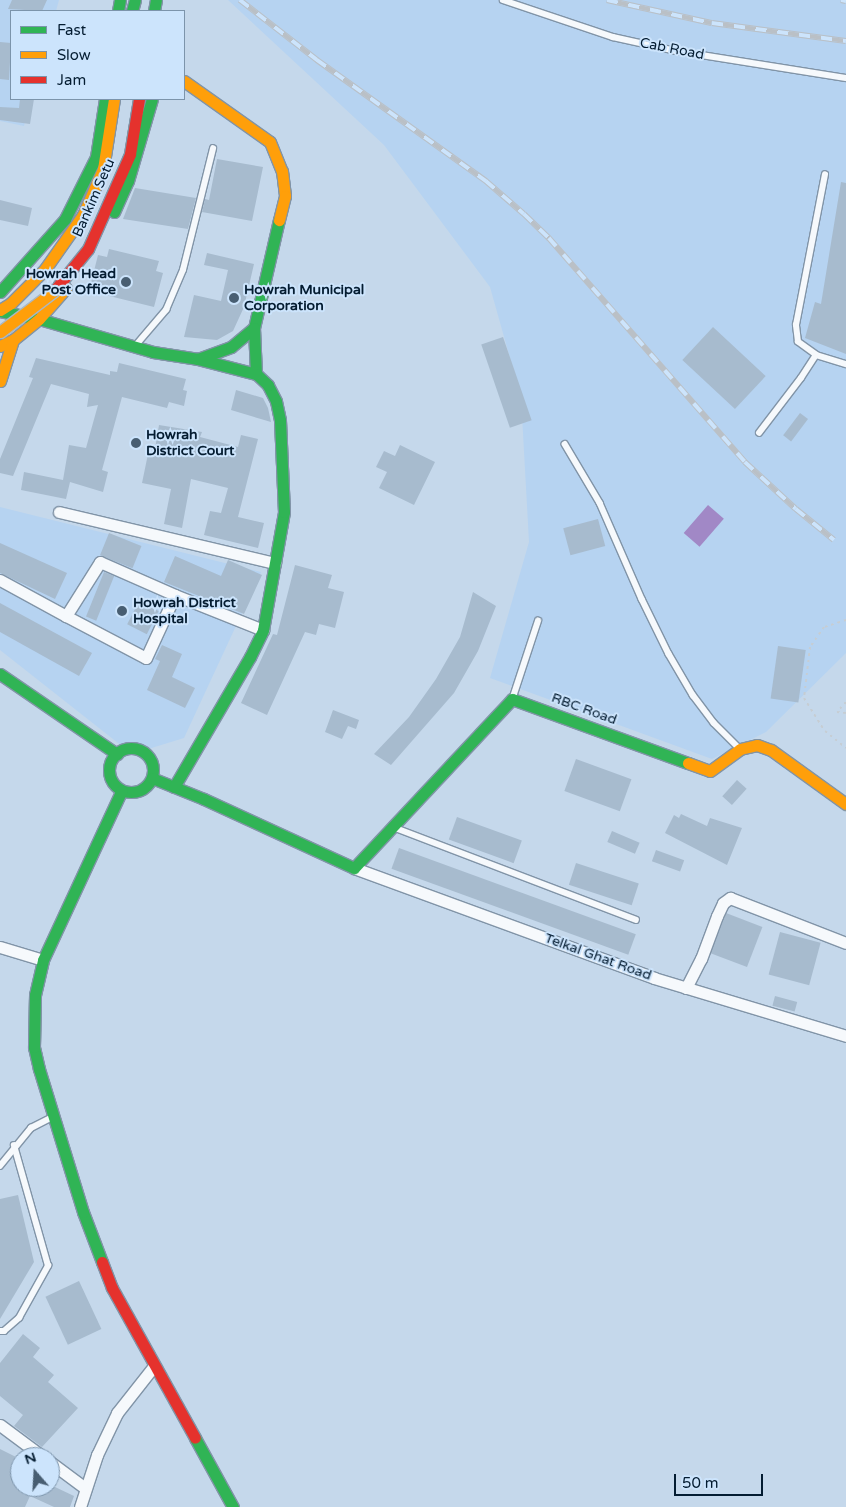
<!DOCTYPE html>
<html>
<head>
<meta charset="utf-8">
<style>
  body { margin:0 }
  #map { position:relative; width:846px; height:1507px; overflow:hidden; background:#c5d8eb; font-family:"Varela Round",sans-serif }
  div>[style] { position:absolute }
  .built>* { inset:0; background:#b6d3f1 }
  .water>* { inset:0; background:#a188c6; transform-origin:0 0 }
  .building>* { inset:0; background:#a7bbce; transform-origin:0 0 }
  .path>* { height:2px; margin-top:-1px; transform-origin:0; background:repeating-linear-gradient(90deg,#c6cdd3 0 2.5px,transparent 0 6.5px) }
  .roads { filter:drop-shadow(1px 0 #8194a7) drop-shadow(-1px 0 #8194a7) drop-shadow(0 1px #8194a7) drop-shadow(0 -1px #8194a7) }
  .lane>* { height:5.5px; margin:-2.75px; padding:0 2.75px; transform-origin:2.75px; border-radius:2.75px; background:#f6f9fc }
  .street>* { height:11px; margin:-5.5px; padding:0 5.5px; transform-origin:5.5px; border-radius:5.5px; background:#f6f9fc }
  .fast>* { height:11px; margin:-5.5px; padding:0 5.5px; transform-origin:5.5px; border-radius:5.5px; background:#30b455 }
  .fast>.ring { margin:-5.5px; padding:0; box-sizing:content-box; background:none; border:11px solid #30b455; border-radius:50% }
  .slow>* { height:11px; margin:-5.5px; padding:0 5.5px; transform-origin:5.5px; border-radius:5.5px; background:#ff9f0a }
  .jam>* { height:11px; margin:-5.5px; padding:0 5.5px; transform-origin:5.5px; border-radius:5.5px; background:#e5322d }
  .rail>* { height:5.5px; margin-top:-2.75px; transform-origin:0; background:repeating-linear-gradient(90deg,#cce4fc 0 11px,#bac0c6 0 22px); box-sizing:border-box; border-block:1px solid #bac0c6 }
  .bridges { filter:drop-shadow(1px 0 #aab7c3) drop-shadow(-1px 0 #aab7c3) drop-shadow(0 1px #aab7c3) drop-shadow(0 -1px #aab7c3) }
  .slow-bridge>* { height:11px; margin:-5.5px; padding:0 5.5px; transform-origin:5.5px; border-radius:5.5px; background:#ff9f0a }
  .dots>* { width:14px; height:14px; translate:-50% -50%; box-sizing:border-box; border:2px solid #cce4fc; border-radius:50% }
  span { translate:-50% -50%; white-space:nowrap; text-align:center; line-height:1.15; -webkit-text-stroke:4px #cce4fc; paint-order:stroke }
  .street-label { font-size:14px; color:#041c31 }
  .poi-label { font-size:14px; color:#041c31; font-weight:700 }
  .right { translate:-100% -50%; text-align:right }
  .left { translate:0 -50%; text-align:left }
  .legend { position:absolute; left:10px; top:10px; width:175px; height:90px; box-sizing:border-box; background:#cce4fc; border:1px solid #7c94ab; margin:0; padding:6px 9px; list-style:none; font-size:15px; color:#041c31 }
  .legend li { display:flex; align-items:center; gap:10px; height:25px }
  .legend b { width:25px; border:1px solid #7c94ab }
  .north { position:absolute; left:10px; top:1447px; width:50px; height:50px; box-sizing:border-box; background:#cce4fc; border:1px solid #7c94ab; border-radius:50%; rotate:341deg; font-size:14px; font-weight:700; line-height:20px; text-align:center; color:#041c31 }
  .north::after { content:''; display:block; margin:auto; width:18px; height:22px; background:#485e72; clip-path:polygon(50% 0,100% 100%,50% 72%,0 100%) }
  .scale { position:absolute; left:674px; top:1474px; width:89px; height:22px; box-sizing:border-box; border:2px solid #041c31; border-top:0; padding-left:6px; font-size:15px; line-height:18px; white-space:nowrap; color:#041c31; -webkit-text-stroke:4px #cce4fc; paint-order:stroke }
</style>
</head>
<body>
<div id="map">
  <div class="built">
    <i style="clip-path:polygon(0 0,59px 0,56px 11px,11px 11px,11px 99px,31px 99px,24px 126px,0 121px)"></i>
    <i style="clip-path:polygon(228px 0,846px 0,846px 653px,766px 732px,712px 759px,490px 678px,529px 542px,521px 397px,490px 287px,384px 145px)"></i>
    <i style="clip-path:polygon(0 507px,261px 572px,184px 738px,132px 754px,0 650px)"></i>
  </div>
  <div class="water">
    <i style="left:708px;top:505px;width:21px;height:37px;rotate:41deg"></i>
  </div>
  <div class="building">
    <i style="clip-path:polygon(12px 0,47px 0,42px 11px,8px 9px)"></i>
    <i style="clip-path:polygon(0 42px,11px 43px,9px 80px,0 79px)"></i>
    <i style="clip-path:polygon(20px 99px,34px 99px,30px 124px,0 120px,0 107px,19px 108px)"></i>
    <i style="clip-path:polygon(217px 159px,263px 167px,252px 221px,202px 212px,205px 199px,209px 200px)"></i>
    <i style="clip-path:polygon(841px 182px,846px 183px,846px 354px,805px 338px,815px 302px,821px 304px)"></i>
    <i style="clip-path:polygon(135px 188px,196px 198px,188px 229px,123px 219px)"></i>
    <i style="clip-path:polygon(0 200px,32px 208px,28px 226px,0 220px)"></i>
    <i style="clip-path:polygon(109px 249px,159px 261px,156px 271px,163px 273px,154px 307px,89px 291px,98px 255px,107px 257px)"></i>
    <i style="clip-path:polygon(207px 253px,254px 264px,244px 307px,233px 331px,217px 340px,184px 337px,194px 295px,221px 301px,228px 270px,204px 265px)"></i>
    <i style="left:713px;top:327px;width:72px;height:45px;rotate:43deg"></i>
    <i style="left:503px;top:337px;width:88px;height:23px;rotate:71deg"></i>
    <i style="clip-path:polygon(36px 358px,110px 375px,110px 371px,117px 372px,119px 363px,186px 379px,183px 390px,187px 391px,184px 406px,169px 402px,167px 408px,122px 397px,102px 470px,108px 472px,103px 492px,70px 482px,66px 499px,21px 490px,24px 472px,63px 480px,69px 445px,86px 448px,98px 405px,87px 407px,89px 394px,51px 384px,13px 476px,0 473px,0 459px,33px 378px,29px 377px)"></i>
    <i style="clip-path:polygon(236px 390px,263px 398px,268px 408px,271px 422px,231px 410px)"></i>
    <i style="left:800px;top:413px;width:10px;height:28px;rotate:37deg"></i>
    <i style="clip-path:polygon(159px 425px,202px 432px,200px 437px,238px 447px,241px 435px,258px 439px,238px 517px,264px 523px,258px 548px,204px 535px,210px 511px,221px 513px,228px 488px,191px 479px,182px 528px,164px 524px,171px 489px,142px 483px,148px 454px,154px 455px)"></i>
    <i style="clip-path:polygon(400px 445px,435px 462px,414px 505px,379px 488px,387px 472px,376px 467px,384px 451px,395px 456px)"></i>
    <i style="left:598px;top:519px;width:28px;height:36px;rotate:75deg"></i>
    <i style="left:109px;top:533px;width:35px;height:24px;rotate:22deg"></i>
    <i style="clip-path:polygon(0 543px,67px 573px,55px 599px,0 573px)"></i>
    <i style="clip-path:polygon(175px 556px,221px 576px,228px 560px,262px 575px,244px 614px,164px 582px)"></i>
    <i style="clip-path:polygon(295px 565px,332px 575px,328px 588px,344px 592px,335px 628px,319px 624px,316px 635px,305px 632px,267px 715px,241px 703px,273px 634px,277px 635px)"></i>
    <i style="left:104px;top:572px;width:11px;height:48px;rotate:22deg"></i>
    <i style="clip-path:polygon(473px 592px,496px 606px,478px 651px,454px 693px,391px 765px,374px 754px,409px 717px,436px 679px,460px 637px)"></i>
    <i style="left:139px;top:601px;width:22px;height:26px;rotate:27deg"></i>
    <i style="clip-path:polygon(0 603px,92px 653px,79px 676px,0 632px)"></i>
    <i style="clip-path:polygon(162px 645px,182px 654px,172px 677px,195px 688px,185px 708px,147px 690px,160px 661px,155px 659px)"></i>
    <i style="left:778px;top:646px;width:28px;height:53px;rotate:8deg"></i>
    <i style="clip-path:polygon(333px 710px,359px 720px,356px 729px,348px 726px,342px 739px,325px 732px)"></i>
    <i style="left:576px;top:759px;width:59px;height:34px;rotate:20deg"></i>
    <i style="left:737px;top:780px;width:13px;height:22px;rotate:42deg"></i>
    <i style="clip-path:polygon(681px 814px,707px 826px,710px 818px,742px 828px,727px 865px,665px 833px,674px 815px,679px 818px)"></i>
    <i style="left:457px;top:817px;width:69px;height:24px;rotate:20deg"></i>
    <i style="left:612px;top:831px;width:30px;height:12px;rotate:23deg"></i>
    <i style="left:399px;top:848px;width:252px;height:22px;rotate:20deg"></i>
    <i style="left:656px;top:850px;width:30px;height:12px;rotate:20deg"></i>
    <i style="left:576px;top:863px;width:66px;height:23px;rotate:18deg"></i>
    <i style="left:726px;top:913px;width:39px;height:43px;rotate:21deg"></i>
    <i style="left:780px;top:932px;width:42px;height:44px;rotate:15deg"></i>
    <i style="left:775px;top:996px;width:23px;height:10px;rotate:15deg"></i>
    <i style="clip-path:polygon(18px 1195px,34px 1262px,0 1319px,0 1199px)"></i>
    <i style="left:79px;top:1281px;width:53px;height:37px;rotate:65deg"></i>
    <i style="clip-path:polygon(23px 1334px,40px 1348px,33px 1357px,54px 1375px,48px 1382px,78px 1408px,42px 1447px,14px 1426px,23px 1415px,0 1396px,0 1363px)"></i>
    <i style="clip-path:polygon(0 1449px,20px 1459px,20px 1487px,55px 1487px,74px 1496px,70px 1507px,54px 1507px,30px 1496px,25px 1507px,0 1507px)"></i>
  </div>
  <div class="path">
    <i style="left:846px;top:620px;width:23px;rotate:162deg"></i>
    <i style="left:824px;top:627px;width:24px;rotate:125deg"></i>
    <i style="left:810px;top:647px;width:51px;rotate:96.7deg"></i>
    <i style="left:804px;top:698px;width:39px;rotate:58deg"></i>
    <i style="left:825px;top:731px;width:27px;rotate:39deg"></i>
    <i style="left:846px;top:702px;width:13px;rotate:132deg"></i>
    <i style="left:837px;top:712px;width:9px;rotate:6deg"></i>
  </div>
  <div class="roads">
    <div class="lane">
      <i style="left:503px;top:0;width:116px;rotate:18.6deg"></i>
      <i style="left:613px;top:37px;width:65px;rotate:12.5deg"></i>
      <i style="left:676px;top:51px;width:172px;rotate:9deg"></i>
      <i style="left:137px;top:344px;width:45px;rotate:-49.5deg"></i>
      <i style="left:166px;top:310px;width:43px;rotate:-67deg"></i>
      <i style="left:183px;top:270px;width:125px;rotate:-76.1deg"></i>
      <i style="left:816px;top:355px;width:22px;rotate:-144deg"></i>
      <i style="left:798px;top:342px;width:17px;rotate:-97deg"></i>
      <i style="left:796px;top:325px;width:153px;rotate:-79.1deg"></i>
      <i style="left:759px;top:433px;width:69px;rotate:-52.6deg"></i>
      <i style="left:801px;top:378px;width:27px;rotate:-57deg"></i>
      <i style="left:816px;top:355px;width:31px;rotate:17deg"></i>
      <i style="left:565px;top:444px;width:69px;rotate:59.3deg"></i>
      <i style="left:600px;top:503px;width:105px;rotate:66.4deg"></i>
      <i style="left:642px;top:599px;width:61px;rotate:63.9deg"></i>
      <i style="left:669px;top:654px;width:48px;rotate:59.7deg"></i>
      <i style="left:693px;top:695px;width:35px;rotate:53deg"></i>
      <i style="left:714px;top:723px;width:35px;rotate:45deg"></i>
      <i style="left:513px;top:697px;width:80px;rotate:-71.8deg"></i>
      <i style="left:393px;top:827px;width:260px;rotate:20.9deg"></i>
      <i style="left:0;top:1166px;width:49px;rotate:-50.8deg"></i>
      <i style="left:31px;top:1128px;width:25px;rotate:-27deg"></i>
      <i style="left:0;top:1331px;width:4px"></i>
      <i style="left:4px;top:1331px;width:20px;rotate:-41deg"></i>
      <i style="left:19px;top:1318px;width:60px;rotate:-60.9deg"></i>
      <i style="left:48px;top:1266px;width:125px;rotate:-105.8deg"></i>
    </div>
    <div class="street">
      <i style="left:59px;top:512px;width:222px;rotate:13.3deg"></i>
      <i style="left:0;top:580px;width:75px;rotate:28.6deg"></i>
      <i style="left:66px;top:616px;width:90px;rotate:27.7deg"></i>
      <i style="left:146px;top:658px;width:69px;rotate:-65.3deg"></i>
      <i style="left:175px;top:595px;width:82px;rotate:-156.3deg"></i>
      <i style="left:100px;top:562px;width:64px;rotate:122.2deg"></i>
      <i style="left:175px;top:595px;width:95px;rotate:21.7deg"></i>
      <i style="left:354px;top:868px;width:320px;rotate:20.1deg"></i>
      <i style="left:654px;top:978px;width:201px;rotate:16.8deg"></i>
      <i style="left:0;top:947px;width:45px;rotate:16.8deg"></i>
      <i style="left:686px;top:988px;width:33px;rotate:-63deg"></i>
      <i style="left:701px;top:959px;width:46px;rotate:-69.6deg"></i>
      <i style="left:717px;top:916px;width:14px;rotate:-65deg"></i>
      <i style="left:723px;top:903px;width:9px;rotate:-36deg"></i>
      <i style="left:730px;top:898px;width:124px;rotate:21.2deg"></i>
      <i style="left:0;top:1425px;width:54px;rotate:36.7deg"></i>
      <i style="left:50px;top:1462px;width:44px;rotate:36.6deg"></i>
      <i style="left:80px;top:1507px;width:55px;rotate:-71.9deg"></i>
      <i style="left:97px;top:1455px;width:47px;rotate:-64.5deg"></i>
      <i style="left:117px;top:1413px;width:60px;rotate:-51.8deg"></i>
    </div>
    <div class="fast">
      <i style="left:118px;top:11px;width:11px;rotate:-80deg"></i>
      <i style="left:132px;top:11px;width:11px;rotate:-75deg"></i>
      <i style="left:154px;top:11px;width:11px;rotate:-80deg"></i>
      <i style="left:114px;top:212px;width:34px;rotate:-66deg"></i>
      <i style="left:128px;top:181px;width:85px;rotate:-73.7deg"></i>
      <i style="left:0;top:292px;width:98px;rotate:-48.3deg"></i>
      <i style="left:65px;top:219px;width:69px;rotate:-63.4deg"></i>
      <i style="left:96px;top:157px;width:59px;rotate:-81.2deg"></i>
      <i style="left:0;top:311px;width:40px;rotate:12deg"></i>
      <i style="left:39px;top:319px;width:119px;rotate:16.1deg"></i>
      <i style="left:153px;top:352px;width:46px;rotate:8.8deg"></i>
      <i style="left:198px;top:359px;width:35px;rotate:-20deg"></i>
      <i style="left:231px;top:347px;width:30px;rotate:-40deg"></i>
      <i style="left:254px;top:328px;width:111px;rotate:-77deg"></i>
      <i style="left:254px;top:328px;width:46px;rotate:87.5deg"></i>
      <i style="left:0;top:674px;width:142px;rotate:34.4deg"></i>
      <i class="ring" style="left:109px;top:748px;width:33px;height:33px"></i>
      <i style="left:152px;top:778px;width:56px;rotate:22deg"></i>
      <i style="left:204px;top:799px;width:165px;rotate:24.7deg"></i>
      <i style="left:354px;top:868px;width:231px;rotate:-46.9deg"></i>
      <i style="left:512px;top:699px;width:187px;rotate:20deg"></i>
      <i style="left:174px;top:787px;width:151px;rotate:-59.7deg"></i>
      <i style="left:250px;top:657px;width:30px;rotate:-64deg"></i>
      <i style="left:263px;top:630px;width:120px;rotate:-79.9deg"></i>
      <i style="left:284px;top:512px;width:92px;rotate:-92.5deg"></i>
      <i style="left:280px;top:420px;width:19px;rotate:-102deg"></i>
      <i style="left:276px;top:401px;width:18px;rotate:-117deg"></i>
      <i style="left:268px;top:385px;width:16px;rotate:-137deg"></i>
      <i style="left:256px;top:374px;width:60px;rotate:-165.5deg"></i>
      <i style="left:102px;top:1262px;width:53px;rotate:-110.8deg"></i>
      <i style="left:83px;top:1212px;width:150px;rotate:-107.1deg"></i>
      <i style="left:39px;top:1069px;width:23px;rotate:-103deg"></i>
      <i style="left:34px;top:1047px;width:52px;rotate:-88.9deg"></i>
      <i style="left:35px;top:995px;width:36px;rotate:-77deg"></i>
      <i style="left:43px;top:960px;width:187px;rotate:-65.1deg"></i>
      <i style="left:195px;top:1438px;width:79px;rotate:61.2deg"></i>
    </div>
    <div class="slow">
      <i style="left:184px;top:81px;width:105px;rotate:35.3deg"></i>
      <i style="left:270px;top:142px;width:31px;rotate:68deg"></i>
      <i style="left:282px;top:171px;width:25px;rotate:83deg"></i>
      <i style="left:285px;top:196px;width:25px;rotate:104deg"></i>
      <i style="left:0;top:310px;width:13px;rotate:-32deg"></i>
      <i style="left:11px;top:303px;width:48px;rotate:-45deg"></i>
      <i style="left:45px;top:269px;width:66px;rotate:-54.9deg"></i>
      <i style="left:83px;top:215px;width:50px;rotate:-66.5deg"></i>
      <i style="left:103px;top:169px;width:71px;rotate:-81.1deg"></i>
      <i style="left:0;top:346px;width:14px;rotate:-25deg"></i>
      <i style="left:13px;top:340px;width:33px;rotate:-39deg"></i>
      <i style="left:39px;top:319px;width:41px;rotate:-48.9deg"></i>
      <i style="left:0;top:381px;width:43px;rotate:-72.4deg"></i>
      <i style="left:688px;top:763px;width:23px;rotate:20deg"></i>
      <i style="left:710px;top:771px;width:37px;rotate:-36deg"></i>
      <i style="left:740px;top:749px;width:17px;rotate:-13deg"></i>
      <i style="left:757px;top:745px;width:15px;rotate:20deg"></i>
      <i style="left:771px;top:750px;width:92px;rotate:35.8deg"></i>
    </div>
    <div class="jam">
      <i style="left:54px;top:291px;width:54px;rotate:-51deg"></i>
      <i style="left:88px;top:249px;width:104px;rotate:-66.1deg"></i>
      <i style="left:130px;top:154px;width:56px;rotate:-80.7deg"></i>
      <i style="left:102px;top:1262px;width:28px;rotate:69deg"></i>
      <i style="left:112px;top:1288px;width:171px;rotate:61deg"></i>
    </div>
  </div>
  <div class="rail">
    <i style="left:240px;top:0;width:98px;rotate:37.9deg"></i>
    <i style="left:317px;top:60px;width:208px;rotate:35.6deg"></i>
    <i style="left:486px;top:181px;width:50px;rotate:41deg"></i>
    <i style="left:524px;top:214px;width:35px;rotate:44deg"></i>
    <i style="left:549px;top:238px;width:298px;rotate:48.8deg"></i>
    <i style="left:745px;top:462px;width:69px;rotate:42.7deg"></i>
    <i style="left:796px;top:509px;width:49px;rotate:39.2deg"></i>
    <i style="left:607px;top:0;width:107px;rotate:12.4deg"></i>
    <i style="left:712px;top:23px;width:135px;rotate:7.7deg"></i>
    <i style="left:841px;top:0;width:5px;rotate:11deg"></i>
  </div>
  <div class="bridges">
    <div class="slow-bridge">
      <i style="left:0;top:332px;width:68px;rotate:-37.2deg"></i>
    </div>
  </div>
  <div class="dots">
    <i style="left:126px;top:282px;background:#485e72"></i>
    <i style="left:234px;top:298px;background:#485e72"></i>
    <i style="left:136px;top:443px;background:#485e72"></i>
    <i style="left:122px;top:611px;background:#485e72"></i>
  </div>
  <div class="street-label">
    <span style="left:672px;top:49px;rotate:11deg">Cab Road</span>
    <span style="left:94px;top:198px;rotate:-66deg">Bankim Setu</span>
    <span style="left:584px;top:709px;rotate:20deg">RBC Road</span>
    <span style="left:598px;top:957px;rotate:20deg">Telkal Ghat Road</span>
  </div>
  <div class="poi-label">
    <span class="right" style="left:116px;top:282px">Howrah Head<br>Post Office</span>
    <span class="left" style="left:244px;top:298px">Howrah Municipal<br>Corporation</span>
    <span class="left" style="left:146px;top:443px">Howrah<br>District Court</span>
    <span class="left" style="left:133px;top:611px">Howrah District<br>Hospital</span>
  </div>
  <ul class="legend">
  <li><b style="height:6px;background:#30b455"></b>Fast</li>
  <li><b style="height:6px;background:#ff9f0a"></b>Slow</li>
  <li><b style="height:6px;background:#e5322d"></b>Jam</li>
  </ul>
  <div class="north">N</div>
  <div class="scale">50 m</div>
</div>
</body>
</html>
